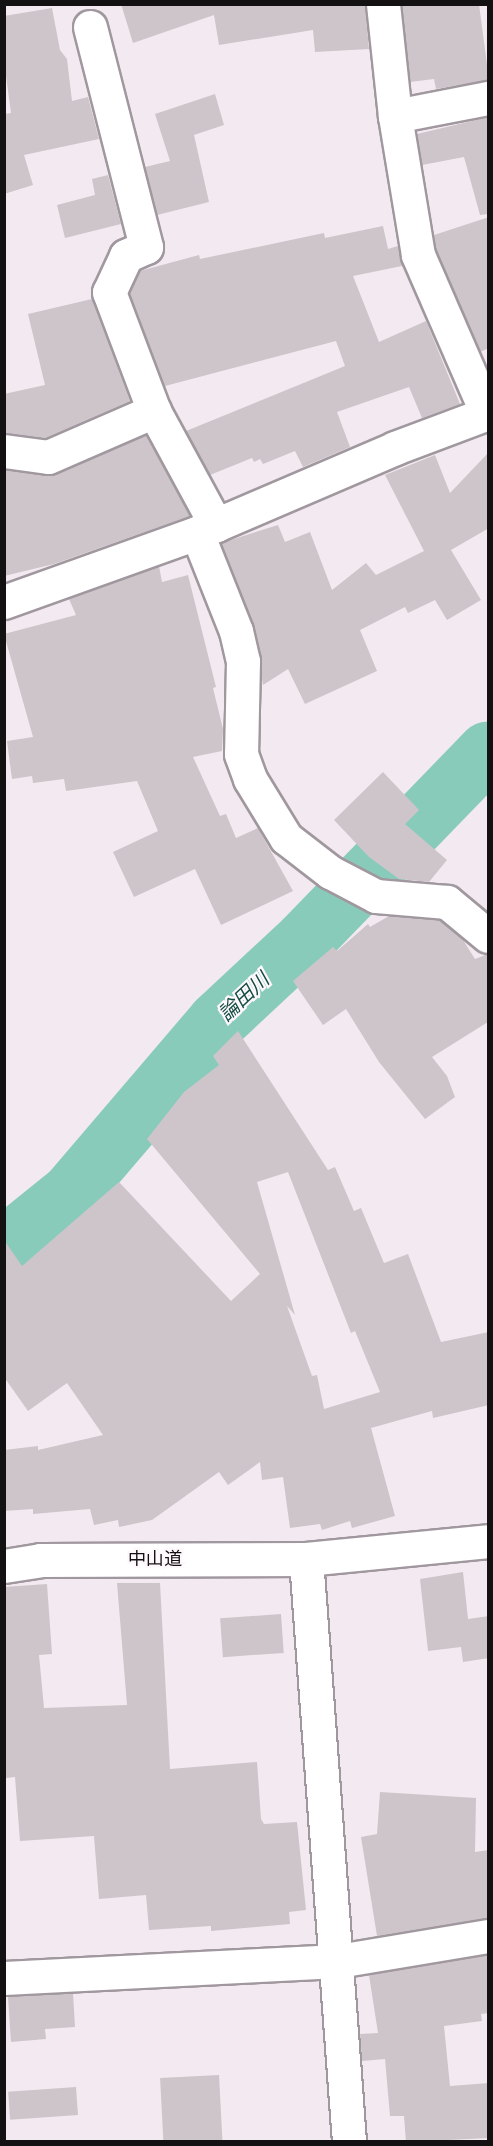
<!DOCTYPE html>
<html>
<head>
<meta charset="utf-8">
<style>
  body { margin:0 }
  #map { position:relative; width:493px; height:2146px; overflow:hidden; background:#f2eaf0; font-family:"Fira Sans","Noto Sans JP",sans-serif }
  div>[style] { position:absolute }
  .river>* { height:60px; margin:-30px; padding:0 30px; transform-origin:30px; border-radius:30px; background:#89cbbb }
  .building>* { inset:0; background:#cdc5ca; transform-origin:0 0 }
  .roads { filter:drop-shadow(2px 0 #a0989e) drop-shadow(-2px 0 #a0989e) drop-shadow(0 2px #a0989e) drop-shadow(0 -2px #a0989e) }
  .minor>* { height:33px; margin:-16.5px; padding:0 16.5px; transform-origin:16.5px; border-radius:16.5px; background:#fff }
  span { translate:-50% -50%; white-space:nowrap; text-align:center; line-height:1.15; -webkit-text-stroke:4.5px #fef8fc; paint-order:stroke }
  .street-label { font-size:18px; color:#141113 }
  .water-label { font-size:20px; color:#124c41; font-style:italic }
  .frame { position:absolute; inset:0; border:6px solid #141113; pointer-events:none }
</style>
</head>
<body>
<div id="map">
  <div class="river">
    <i style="left:4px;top:1247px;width:86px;rotate:-38.9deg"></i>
    <i style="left:71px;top:1193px;width:225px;rotate:-49.5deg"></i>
    <i style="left:217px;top:1022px;width:119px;rotate:-43deg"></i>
    <i style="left:304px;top:941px;width:264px;rotate:-45.9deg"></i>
  </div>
  <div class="building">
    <i style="clip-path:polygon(121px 4px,365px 4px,369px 49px,315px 52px,313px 30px,219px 45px,214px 15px,133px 43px)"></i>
    <i style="clip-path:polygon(402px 4px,479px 4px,489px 80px,436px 89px,434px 79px,410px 82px)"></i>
    <i style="clip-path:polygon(52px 8px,60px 50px,67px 59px,72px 101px,88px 97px,99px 139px,24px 155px,33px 185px,4px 194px,4px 114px,11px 113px,4px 61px,4px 16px)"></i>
    <i style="clip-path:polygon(215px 94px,224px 125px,194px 135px,209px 202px,157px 215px,145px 167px,170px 161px,155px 114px)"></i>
    <i style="clip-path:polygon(489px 117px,489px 214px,480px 215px,464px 157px,422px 165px,417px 134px)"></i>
    <i style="clip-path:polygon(108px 175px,121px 224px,65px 238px,57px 205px,95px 195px,92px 179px)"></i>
    <i style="clip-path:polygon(489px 217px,489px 348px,480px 352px,436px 250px,434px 235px)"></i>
    <i style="clip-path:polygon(383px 226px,388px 249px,398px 246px,402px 266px,353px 276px,379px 342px,426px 321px,460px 404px,422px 418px,409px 387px,337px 412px,350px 447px,303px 467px,295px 451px,263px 464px,260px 459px,254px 462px,252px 458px,210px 475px,186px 431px,345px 366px,336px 341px,165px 386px,129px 293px,140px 271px,199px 255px,200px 259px,324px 233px,325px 238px)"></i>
    <i style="clip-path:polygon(92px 299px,130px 401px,45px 438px,4px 433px,4px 394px,45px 385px,28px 314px)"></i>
    <i style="clip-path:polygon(146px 435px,190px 516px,54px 564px,4px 576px,4px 470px,55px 474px)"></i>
    <i style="clip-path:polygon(489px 452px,489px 528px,451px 550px,481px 600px,447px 620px,435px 600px,408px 613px,405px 607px,360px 630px,377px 671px,305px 704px,288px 669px,263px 685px,254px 627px,221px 543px,278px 525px,285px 542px,310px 532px,332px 590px,366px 563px,376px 575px,424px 551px,385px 475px,435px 455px,450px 493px)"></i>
    <i style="clip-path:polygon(159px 566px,162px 582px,188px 575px,216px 687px,213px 688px,223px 729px,222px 751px,193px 757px,220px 816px,226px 814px,236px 838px,258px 828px,293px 891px,221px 925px,195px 869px,134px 897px,113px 852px,158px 831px,137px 781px,66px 791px,64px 779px,33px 783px,32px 776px,12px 779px,7px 741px,33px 737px,4px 634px,76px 615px,69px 599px)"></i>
    <i style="clip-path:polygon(383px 772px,419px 810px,405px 824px,447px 860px,429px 882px,399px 879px,369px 857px,334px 820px)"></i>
    <i style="clip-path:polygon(389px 916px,440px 920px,463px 940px,475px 959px,488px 954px,488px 1022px,432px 1057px,447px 1076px,455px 1097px,425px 1119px,379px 1062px,346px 1009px,323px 1025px,293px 981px,333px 947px,337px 951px,368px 924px,370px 927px)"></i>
    <i style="clip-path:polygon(evenodd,238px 1031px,328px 1170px,335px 1167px,354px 1211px,361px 1208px,384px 1263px,408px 1254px,441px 1342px,489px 1332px,489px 1405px,433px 1418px,432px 1411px,371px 1428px,395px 1516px,352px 1528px,350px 1521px,322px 1530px,320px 1524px,290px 1528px,283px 1477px,262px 1480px,260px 1462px,228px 1485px,219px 1472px,152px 1520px,119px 1527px,118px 1520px,94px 1525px,90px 1509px,33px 1514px,33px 1509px,4px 1511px,4px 1450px,38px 1446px,38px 1450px,103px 1435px,67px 1383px,28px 1411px,4px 1377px,4px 1240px,22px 1266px,119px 1182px,231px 1301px,260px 1274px,147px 1139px,184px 1092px,219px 1065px,213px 1056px,238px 1031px,288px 1172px,351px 1333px,355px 1331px,380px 1392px,324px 1409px,317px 1375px,312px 1376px,287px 1306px,295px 1315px,257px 1182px,288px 1172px)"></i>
    <i style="clip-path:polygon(463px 1572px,468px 1619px,489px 1616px,489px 1658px,463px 1662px,461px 1647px,428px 1651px,420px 1579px)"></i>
    <i style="clip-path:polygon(117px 1583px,160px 1583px,170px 1769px,257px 1762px,261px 1819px,264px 1824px,297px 1822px,306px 1910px,289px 1912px,290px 1924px,211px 1931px,211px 1926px,149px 1930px,146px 1895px,99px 1899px,94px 1836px,20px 1841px,15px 1777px,6px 1778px,4px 1762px,4px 1587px,47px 1584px,52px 1654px,39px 1655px,44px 1708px,127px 1705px)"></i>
    <i style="left:281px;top:1614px;width:39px;height:61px;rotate:86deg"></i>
    <i style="clip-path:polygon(380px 1792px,476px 1798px,475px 1852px,489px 1850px,489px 1918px,377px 1936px,361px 1837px,377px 1834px)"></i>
    <i style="clip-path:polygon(489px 1955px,489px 2013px,481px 2014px,482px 2021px,444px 2026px,450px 2086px,489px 2083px,489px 2138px,406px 2142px,404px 2116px,390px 2116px,385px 2059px,362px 2061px,360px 2034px,378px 2033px,369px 1975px)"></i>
    <i style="clip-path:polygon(73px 1993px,75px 2027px,45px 2029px,46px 2039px,11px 2042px,8px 1997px)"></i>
    <i style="left:219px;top:2075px;width:67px;height:59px;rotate:87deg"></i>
    <i style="left:76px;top:2087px;width:28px;height:68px;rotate:86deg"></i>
  </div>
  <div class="roads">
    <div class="minor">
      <i style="left:383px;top:4px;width:113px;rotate:83.9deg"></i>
      <i style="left:395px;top:116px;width:141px;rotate:80.6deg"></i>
      <i style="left:418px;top:255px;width:173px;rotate:66.5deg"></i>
      <i style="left:90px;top:27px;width:227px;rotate:75.7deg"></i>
      <i style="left:146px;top:247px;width:22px;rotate:156deg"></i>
      <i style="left:126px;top:256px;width:40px;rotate:115deg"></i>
      <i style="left:109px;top:292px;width:127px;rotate:69.3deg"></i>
      <i style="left:395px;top:116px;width:95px;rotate:-11deg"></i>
      <i style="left:4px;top:451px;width:44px;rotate:7.8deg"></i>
      <i style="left:48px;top:457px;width:116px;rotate:-23.5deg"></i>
      <i style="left:154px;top:411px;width:130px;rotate:61.5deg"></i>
      <i style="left:197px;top:533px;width:105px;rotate:68.3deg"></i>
      <i style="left:236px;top:631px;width:31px;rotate:77deg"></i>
      <i style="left:243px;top:661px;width:93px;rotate:91.2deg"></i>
      <i style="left:241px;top:754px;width:27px;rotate:70deg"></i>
      <i style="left:250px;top:779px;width:69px;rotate:58.6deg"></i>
      <i style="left:286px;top:838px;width:56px;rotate:37.7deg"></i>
      <i style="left:330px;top:872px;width:52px;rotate:27.6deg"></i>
      <i style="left:376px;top:896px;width:71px;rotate:4.8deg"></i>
      <i style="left:447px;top:902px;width:53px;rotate:39.7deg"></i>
      <i style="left:4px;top:602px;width:205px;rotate:-19.7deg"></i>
      <i style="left:197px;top:533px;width:215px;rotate:-23.2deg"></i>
      <i style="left:395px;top:448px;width:99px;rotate:-20.6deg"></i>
      <i style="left:306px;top:1559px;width:585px;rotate:85.78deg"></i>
      <i style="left:4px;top:1566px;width:36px;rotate:-9deg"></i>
      <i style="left:40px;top:1560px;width:266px;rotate:-0.2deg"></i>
      <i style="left:306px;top:1559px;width:183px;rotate:-5.6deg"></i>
      <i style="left:4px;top:1978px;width:334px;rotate:-2.9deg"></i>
      <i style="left:338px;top:1961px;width:152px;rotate:-9.5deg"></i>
    </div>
  </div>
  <div class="street-label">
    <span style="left:155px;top:1559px">中山道</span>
  </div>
  <div class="water-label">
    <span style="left:244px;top:997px;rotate:-43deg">論田川</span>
  </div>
  <div class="frame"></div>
</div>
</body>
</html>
